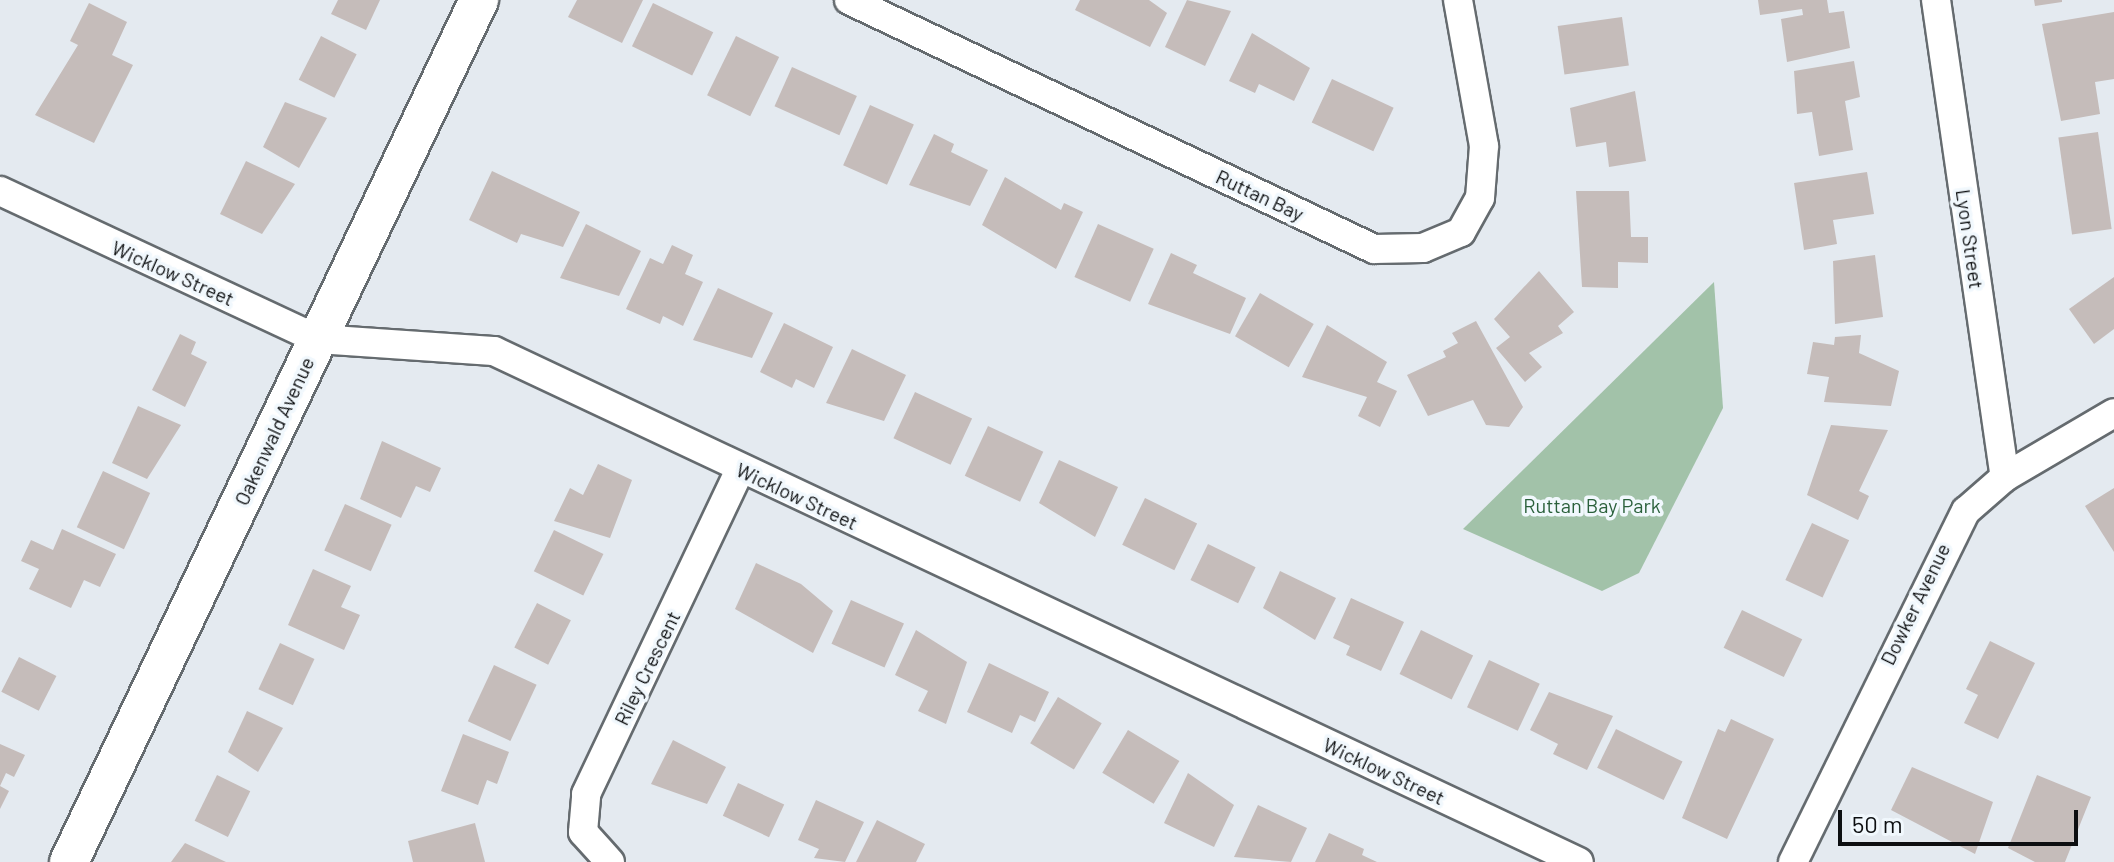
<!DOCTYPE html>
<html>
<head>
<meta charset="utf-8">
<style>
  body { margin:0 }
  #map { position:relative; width:2114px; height:862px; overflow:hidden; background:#e4eaf0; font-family:Barlow,sans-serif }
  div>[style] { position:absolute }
  .green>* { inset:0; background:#a2c2a9 }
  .building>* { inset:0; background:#c5bcba; transform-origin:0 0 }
  .roads { filter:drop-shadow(2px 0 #656b6f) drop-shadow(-2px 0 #656b6f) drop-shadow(0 2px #656b6f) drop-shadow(0 -2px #656b6f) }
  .street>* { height:28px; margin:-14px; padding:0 14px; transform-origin:14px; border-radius:14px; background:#fff }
  .secondary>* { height:38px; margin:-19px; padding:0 19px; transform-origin:19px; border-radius:19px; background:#fff }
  span { translate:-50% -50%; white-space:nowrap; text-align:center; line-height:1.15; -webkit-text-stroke:7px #f1f8fd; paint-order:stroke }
  .street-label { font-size:20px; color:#0d0f11 }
  .park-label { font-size:20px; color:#2a603b }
  .scale { position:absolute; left:1838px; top:810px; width:240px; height:36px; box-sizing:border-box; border:4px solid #0d0f11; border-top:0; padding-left:10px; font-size:24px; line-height:28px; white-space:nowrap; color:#0d0f11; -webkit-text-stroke:6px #f1f8fd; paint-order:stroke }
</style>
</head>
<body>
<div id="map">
  <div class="green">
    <i style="clip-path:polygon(1714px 282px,1723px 408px,1639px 573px,1602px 591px,1463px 529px)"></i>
  </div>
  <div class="building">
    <i style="clip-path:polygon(338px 0,380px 0,366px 30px,331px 14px)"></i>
    <i style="clip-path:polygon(577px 0,643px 0,622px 43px,568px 17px)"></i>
    <i style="clip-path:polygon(1080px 0,1149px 0,1167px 13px,1150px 47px,1075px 10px)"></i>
    <i style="clip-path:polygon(1187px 0,1231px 11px,1205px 66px,1165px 47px)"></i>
    <i style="clip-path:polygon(1758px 0,1827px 0,1829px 13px,1844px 11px,1850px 48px,1787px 62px,1781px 19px,1803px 15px,1802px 9px,1760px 15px)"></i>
    <i style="clip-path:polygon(2034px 0,2062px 0,2062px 2px,2035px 6px)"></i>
    <i style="clip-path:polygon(89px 3px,127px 22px,112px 55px,133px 65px,94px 143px,35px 115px,78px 45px,70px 41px)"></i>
    <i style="left:653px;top:3px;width:67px;height:48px;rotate:26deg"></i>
    <i style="clip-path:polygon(2114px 12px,2114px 79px,2095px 82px,2100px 114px,2061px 121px,2042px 24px)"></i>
    <i style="left:1622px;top:17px;width:49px;height:65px;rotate:82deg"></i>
    <i style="clip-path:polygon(1252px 33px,1310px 68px,1294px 101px,1259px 84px,1255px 93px,1229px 81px)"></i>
    <i style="left:321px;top:36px;width:40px;height:49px;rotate:27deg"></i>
    <i style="left:736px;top:36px;width:48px;height:66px;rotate:26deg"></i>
    <i style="clip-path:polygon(1854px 61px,1860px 97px,1845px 101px,1853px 150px,1819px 156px,1812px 112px,1797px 114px,1794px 71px)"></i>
    <i style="left:792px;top:67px;width:71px;height:43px;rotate:24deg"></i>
    <i style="left:1332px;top:79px;width:68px;height:48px;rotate:25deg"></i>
    <i style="clip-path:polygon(1635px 91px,1646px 161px,1609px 167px,1606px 142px,1576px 147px,1570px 108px)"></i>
    <i style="clip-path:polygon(285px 102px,327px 118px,299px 168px,263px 147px)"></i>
    <i style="left:870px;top:105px;width:48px;height:66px;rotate:24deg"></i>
    <i style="left:2098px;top:132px;width:98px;height:40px;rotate:82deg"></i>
    <i style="clip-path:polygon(934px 134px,954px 144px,951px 152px,988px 170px,970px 206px,909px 185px)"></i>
    <i style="clip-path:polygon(246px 161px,295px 184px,262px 234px,220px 214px)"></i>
    <i style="clip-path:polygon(492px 171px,580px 212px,563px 247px,521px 234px,517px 243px,469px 220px)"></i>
    <i style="clip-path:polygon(1867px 172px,1874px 214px,1833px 220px,1837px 244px,1804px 250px,1794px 183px)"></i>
    <i style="clip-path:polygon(1005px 177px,1061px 210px,1064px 203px,1083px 212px,1056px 269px,982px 225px)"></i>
    <i style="clip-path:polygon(1576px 191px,1629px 191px,1631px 237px,1648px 237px,1648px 263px,1618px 262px,1618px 288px,1582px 287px)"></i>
    <i style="clip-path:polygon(586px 224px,641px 251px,619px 296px,560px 278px)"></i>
    <i style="left:1098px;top:224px;width:61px;height:58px;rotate:24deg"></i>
    <i style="clip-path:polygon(672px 245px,693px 255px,685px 274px,703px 282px,683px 326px,663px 316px,660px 324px,626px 309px,650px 258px,663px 264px)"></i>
    <i style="clip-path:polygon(1171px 253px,1197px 265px,1193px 273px,1246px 298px,1230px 334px,1148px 304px)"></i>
    <i style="clip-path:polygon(1875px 255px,1883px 317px,1835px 324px,1833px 261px)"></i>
    <i style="clip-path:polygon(1539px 271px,1574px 312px,1558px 326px,1563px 333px,1529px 353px,1542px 367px,1525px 382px,1496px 348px,1510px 337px,1494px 319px)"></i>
    <i style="clip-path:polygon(2114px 277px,2114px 329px,2094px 344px,2069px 309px)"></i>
    <i style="clip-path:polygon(718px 288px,773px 313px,752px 358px,693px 340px)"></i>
    <i style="left:1260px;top:293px;width:62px;height:50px;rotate:30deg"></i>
    <i style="clip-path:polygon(1476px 321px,1523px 407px,1509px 427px,1486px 425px,1473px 400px,1428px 416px,1407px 375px,1446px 357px,1443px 351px,1458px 343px,1452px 333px)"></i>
    <i style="clip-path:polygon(784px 323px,833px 347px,814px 388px,796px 379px,792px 388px,760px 372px)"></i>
    <i style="clip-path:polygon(1327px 325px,1387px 362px,1377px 382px,1397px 391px,1380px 427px,1358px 416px,1367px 397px,1302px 377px)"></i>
    <i style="clip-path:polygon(180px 334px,196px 342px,191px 354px,207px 362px,185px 407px,152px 390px)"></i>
    <i style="clip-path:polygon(1861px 335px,1859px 353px,1899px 371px,1891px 406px,1824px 402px,1829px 377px,1807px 374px,1813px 342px,1834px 345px,1835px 337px)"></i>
    <i style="clip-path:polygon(852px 349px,906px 375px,884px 421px,826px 403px)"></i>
    <i style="left:915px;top:392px;width:63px;height:51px;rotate:25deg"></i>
    <i style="clip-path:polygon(138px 406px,181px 425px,147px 479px,112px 463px)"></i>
    <i style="clip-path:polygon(1831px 425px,1888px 430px,1859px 491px,1869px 496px,1858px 520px,1807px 495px)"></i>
    <i style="left:988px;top:426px;width:61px;height:55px;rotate:25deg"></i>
    <i style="clip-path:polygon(382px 441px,441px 468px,430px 492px,416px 486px,401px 518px,360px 499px)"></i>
    <i style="clip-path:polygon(1059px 460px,1118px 487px,1095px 537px,1039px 503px)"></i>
    <i style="clip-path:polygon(598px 464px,632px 480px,610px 538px,554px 521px,570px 488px,583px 495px)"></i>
    <i style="left:103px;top:471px;width:52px;height:62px;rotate:25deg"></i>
    <i style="clip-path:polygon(2114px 488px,2114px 552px,2085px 506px)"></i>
    <i style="left:1145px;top:498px;width:58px;height:52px;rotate:26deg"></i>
    <i style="left:345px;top:504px;width:51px;height:51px;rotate:24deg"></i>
    <i style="left:1812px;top:523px;width:41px;height:63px;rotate:25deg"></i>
    <i style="clip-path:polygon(62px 529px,116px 554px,100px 587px,84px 580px,71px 608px,29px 589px,39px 569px,21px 561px,31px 540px,53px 550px)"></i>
    <i style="left:554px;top:530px;width:55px;height:46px;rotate:26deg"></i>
    <i style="left:1208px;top:544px;width:53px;height:40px;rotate:26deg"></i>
    <i style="clip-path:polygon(756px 563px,801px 584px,833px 611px,813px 653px,735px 609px)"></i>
    <i style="clip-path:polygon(313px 569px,351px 586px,341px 607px,360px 615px,344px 650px,288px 625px)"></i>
    <i style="clip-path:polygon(1280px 571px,1336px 598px,1315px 640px,1263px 608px)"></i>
    <i style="clip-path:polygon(1351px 598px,1404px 622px,1381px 671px,1346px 655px,1350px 646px,1333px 638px)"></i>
    <i style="left:851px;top:600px;width:58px;height:48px;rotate:24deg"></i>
    <i style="left:537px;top:603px;width:38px;height:50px;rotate:27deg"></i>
    <i style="left:1742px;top:610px;width:67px;height:42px;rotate:26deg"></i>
    <i style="clip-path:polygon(916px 630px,967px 662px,946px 724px,918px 711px,928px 691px,895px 675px)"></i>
    <i style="left:1421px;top:630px;width:58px;height:49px;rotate:26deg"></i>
    <i style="clip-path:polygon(1990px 641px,2035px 663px,1998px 739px,1964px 723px,1978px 695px,1966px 689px)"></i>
    <i style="left:280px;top:643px;width:38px;height:51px;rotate:25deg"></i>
    <i style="left:19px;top:657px;width:42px;height:39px;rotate:27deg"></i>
    <i style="left:1489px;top:660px;width:56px;height:52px;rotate:25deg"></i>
    <i style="clip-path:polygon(989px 663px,1049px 692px,1035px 722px,1020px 715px,1012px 733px,967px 712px)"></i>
    <i style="left:494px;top:665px;width:47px;height:62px;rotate:25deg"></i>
    <i style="clip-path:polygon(1549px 692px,1613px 716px,1587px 770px,1553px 754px,1558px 744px,1530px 730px)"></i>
    <i style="left:1058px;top:697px;width:51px;height:54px;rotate:31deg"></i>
    <i style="clip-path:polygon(247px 711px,283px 728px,258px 772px,228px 752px)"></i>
    <i style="clip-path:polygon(1731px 719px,1774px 739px,1727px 839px,1682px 818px,1718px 729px,1725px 732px)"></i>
    <i style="left:1616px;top:729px;width:74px;height:43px;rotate:26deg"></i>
    <i style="left:1128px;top:730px;width:60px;height:50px;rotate:31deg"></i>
    <i style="clip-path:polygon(463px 734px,509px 752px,497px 784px,487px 780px,478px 805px,441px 791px)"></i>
    <i style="clip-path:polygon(673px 740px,726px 767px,707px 804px,651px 784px)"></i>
    <i style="clip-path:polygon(0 744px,25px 755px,14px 777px,6px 773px,0 786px)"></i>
    <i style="clip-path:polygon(1912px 767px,1993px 802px,1975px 854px,1891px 810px)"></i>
    <i style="clip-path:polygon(1188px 773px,1234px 805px,1214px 847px,1164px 823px)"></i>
    <i style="left:217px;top:775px;width:37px;height:51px;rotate:26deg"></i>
    <i style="clip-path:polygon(2037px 775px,2091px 797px,2065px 862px,2035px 862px,2008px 848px)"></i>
    <i style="left:738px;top:783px;width:51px;height:36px;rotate:25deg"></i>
    <i style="clip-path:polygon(0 786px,9px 791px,0 809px)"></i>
    <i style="clip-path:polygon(816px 800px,864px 822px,845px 862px,814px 858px,819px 849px,798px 840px)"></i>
    <i style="clip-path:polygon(1258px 805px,1307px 828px,1291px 862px,1234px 857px)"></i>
    <i style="clip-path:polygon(877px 820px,925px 844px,916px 862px,856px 862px)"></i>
    <i style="clip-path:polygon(475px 823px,485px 862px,413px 862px,408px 841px)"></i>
    <i style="clip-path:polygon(1329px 833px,1364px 849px,1362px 855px,1377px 862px,1315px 862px)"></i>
    <i style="clip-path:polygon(185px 843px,226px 862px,171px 862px)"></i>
  </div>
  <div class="roads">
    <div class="street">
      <i style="left:849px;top:0;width:581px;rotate:25.37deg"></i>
      <i style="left:1374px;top:249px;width:49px;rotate:-1.2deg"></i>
      <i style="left:1423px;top:248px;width:41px;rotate:-22.8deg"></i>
      <i style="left:1461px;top:232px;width:39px;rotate:-61deg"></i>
      <i style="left:1480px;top:198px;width:52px;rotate:-85.6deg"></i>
      <i style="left:1484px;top:146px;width:148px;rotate:-100.1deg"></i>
      <i style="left:1936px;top:0;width:482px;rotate:81.8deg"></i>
      <i style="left:0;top:191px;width:350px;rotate:25deg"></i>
      <i style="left:317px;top:339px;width:177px;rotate:3.9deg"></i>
      <i style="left:494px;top:351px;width:1199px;rotate:25.22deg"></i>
      <i style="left:610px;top:862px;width:40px;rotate:-132deg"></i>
      <i style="left:583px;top:832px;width:38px;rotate:-85deg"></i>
      <i style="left:586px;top:794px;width:360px;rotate:-64.6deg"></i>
      <i style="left:1793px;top:862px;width:391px;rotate:-63.8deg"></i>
      <i style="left:1966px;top:511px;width:52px;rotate:-41.1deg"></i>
      <i style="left:2005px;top:477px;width:126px;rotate:-30.4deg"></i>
    </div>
    <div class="secondary">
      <i style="left:69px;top:862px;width:955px;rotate:-64.56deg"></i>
    </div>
  </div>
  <div class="street-label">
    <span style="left:1260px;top:195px;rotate:25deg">Ruttan Bay</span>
    <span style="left:1970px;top:239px;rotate:82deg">Lyon Street</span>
    <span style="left:173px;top:273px;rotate:24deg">Wicklow Street</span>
    <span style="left:274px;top:431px;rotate:-65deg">Oakenwald Avenue</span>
    <span style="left:797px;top:496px;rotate:25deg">Wicklow Street</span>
    <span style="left:1915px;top:604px;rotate:-64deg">Dowker Avenue</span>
    <span style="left:647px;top:668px;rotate:-64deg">Riley Crescent</span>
    <span style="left:1384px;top:771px;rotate:25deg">Wicklow Street</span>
  </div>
  <div class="park-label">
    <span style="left:1592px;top:505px">Ruttan Bay Park</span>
  </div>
  <div class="scale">50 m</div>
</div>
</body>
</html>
